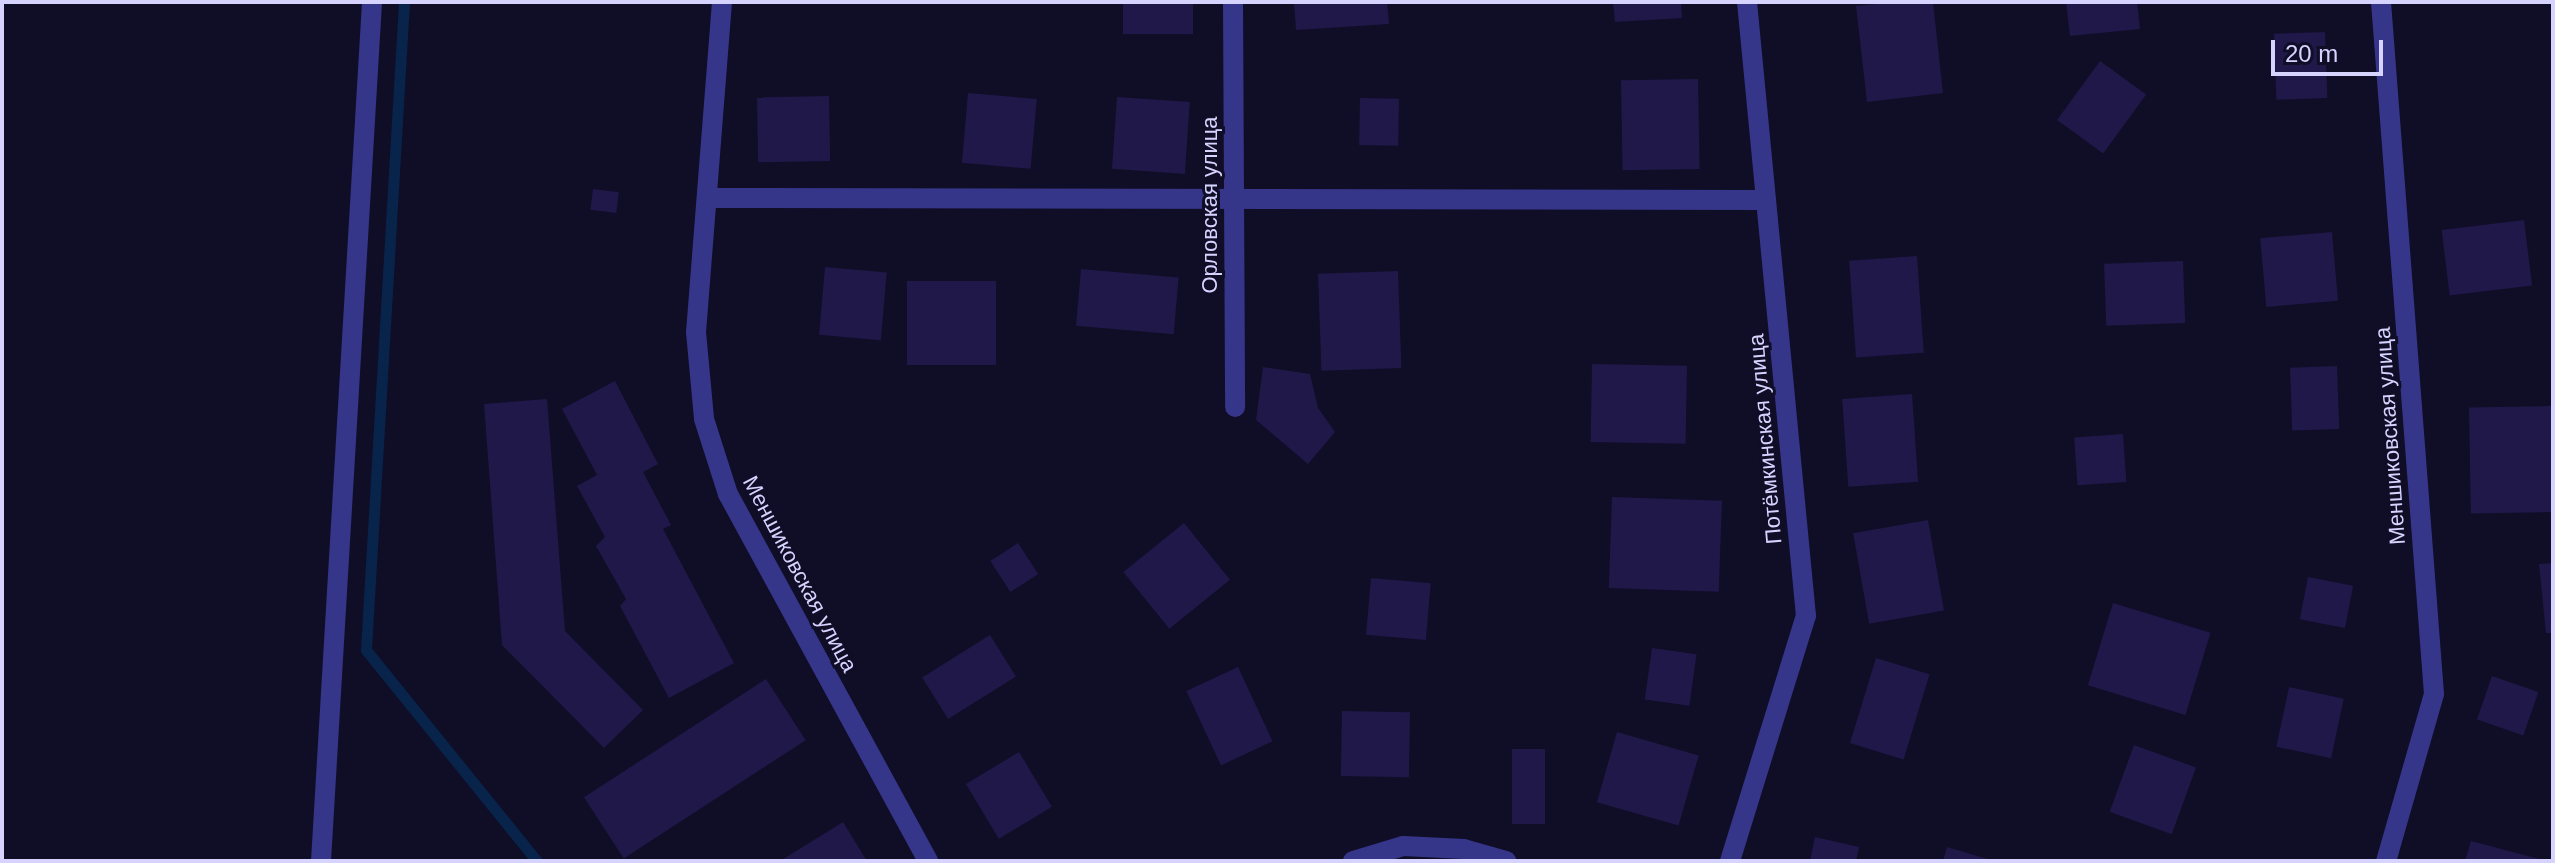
<!DOCTYPE html>
<html>
<head>
<meta charset="utf-8">
<style>
  body { margin:0 }
  #map { position:relative; width:2555px; height:863px; overflow:hidden; background:#100d27; font-family:Helvetica,sans-serif }
  div>[style] { position:absolute }
  .stream>* { height:11px; margin:-5.5px; padding:0 5.5px; transform-origin:5.5px; border-radius:5.5px; background:#08244b }
  .building>* { inset:0; background:#1f1849; transform-origin:0 0 }
  .minor>* { height:20px; margin:-10px; padding:0 10px; transform-origin:10px; border-radius:10px; background:#353689 }
  span { translate:-50% -50%; white-space:nowrap; text-align:center; line-height:1.15; -webkit-text-stroke:6px #100d27; paint-order:stroke }
  .street-label { font-size:22px; color:#d6d3ff }
  .frame { position:absolute; inset:0; border:4px solid #d6d3ff; pointer-events:none }
  .scale { position:absolute; left:2271px; top:40px; width:112px; height:36px; box-sizing:border-box; border:4px solid #d6d3ff; border-top:0; padding-left:10px; font-size:24px; line-height:28px; white-space:nowrap; color:#d6d3ff; -webkit-text-stroke:6px #100d27; paint-order:stroke }
</style>
</head>
<body>
<div id="map">
  <div class="stream">
    <i style="left:404px;top:2px;width:649px;rotate:93.36deg"></i>
    <i style="left:366px;top:650px;width:272px;rotate:51deg"></i>
  </div>
  <div class="building">
    <i style="left:1123px;top:2px;width:70px;height:32px"></i>
    <i style="clip-path:polygon(1294px 2px,1387px 2px,1389px 24px,1296px 30px)"></i>
    <i style="clip-path:polygon(1613px 2px,1681px 2px,1682px 18px,1615px 22px)"></i>
    <i style="clip-path:polygon(1895px 2px,1933px 2px,1943px 93px,1867px 102px,1856px 6px)"></i>
    <i style="clip-path:polygon(2066px 2px,2137px 2px,2140px 29px,2070px 36px)"></i>
    <i style="left:2325px;top:32px;width:66px;height:51px;rotate:88deg"></i>
    <i style="left:2100px;top:61px;width:57px;height:73px;rotate:36deg"></i>
    <i style="left:1698px;top:79px;width:90px;height:77px;rotate:89deg"></i>
    <i style="left:968px;top:93px;width:69px;height:70px;rotate:5deg"></i>
    <i style="left:829px;top:96px;width:65px;height:72px;rotate:89deg"></i>
    <i style="left:1117px;top:97px;width:73px;height:72px;rotate:4deg"></i>
    <i style="left:1360px;top:98px;width:39px;height:47px;rotate:1deg"></i>
    <i style="left:593px;top:189px;width:26px;height:21px;rotate:7deg"></i>
    <i style="left:2524px;top:220px;width:66px;height:83px;rotate:83deg"></i>
    <i style="left:2332px;top:232px;width:69px;height:72px;rotate:85deg"></i>
    <i style="left:1917px;top:256px;width:97px;height:68px;rotate:86deg"></i>
    <i style="left:2183px;top:261px;width:62px;height:79px;rotate:88deg"></i>
    <i style="left:825px;top:267px;width:62px;height:68px;rotate:5deg"></i>
    <i style="left:1081px;top:269px;width:98px;height:57px;rotate:5deg"></i>
    <i style="left:1398px;top:271px;width:97px;height:80px;rotate:88deg"></i>
    <i style="left:907px;top:281px;width:89px;height:84px"></i>
    <i style="left:1592px;top:364px;width:95px;height:78px;rotate:1deg"></i>
    <i style="left:2337px;top:366px;width:63px;height:47px;rotate:88deg"></i>
    <i style="clip-path:polygon(1263px 367px,1310px 374px,1318px 408px,1335px 432px,1308px 464px,1256px 420px)"></i>
    <i style="clip-path:polygon(615px 381px,658px 464px,643px 472px,671px 525px,663px 529px,734px 663px,669px 698px,620px 606px,626px 599px,596px 546px,605px 537px,577px 486px,597px 475px,562px 409px)"></i>
    <i style="left:1912px;top:394px;width:88px;height:70px;rotate:86deg"></i>
    <i style="clip-path:polygon(547px 399px,565px 631px,643px 710px,604px 748px,502px 645px,484px 404px)"></i>
    <i style="left:2551px;top:406px;width:106px;height:82px;rotate:89deg"></i>
    <i style="left:2123px;top:434px;width:48px;height:49px;rotate:86deg"></i>
    <i style="left:1612px;top:497px;width:110px;height:91px;rotate:2deg"></i>
    <i style="left:1928px;top:520px;width:92px;height:76px;rotate:80deg"></i>
    <i style="left:1184px;top:523px;width:73px;height:78px;rotate:51deg"></i>
    <i style="left:1018px;top:543px;width:37px;height:33px;rotate:57deg"></i>
    <i style="clip-path:polygon(2553px 563px,2553px 633px,2546px 633px,2539px 564px)"></i>
    <i style="left:2308px;top:577px;width:46px;height:43px;rotate:11deg"></i>
    <i style="left:1371px;top:578px;width:60px;height:57px;rotate:5deg"></i>
    <i style="left:2113px;top:603px;width:102px;height:86px;rotate:17deg"></i>
    <i style="left:990px;top:635px;width:49px;height:80px;rotate:58deg"></i>
    <i style="left:1652px;top:648px;width:45px;height:52px;rotate:8deg"></i>
    <i style="left:1876px;top:658px;width:56px;height:89px;rotate:17deg"></i>
    <i style="left:1238px;top:667px;width:82px;height:57px;rotate:65deg"></i>
    <i style="left:2492px;top:676px;width:49px;height:46px;rotate:19deg"></i>
    <i style="left:766px;top:679px;width:73px;height:217px;rotate:57deg"></i>
    <i style="left:2289px;top:687px;width:56px;height:61px;rotate:12deg"></i>
    <i style="left:1342px;top:711px;width:68px;height:65px;rotate:1deg"></i>
    <i style="left:1617px;top:732px;width:85px;height:73px;rotate:16deg"></i>
    <i style="left:2134px;top:745px;width:66px;height:71px;rotate:20deg"></i>
    <i style="left:1512px;top:749px;width:33px;height:75px"></i>
    <i style="left:1019px;top:752px;width:64px;height:62px;rotate:59deg"></i>
    <i style="clip-path:polygon(843px 822px,867px 861px,780px 861px)"></i>
    <i style="clip-path:polygon(1815px 837px,1859px 847px,1856px 861px,1810px 861px)"></i>
    <i style="clip-path:polygon(2471px 841px,2543px 860px,2543px 861px,2465px 861px)"></i>
    <i style="clip-path:polygon(1947px 847px,1991px 860px,1991px 861px,1943px 861px)"></i>
  </div>
  <div class="minor">
    <i style="left:722px;top:2px;width:331px;rotate:94.5deg"></i>
    <i style="left:696px;top:332px;width:87px;rotate:84.7deg"></i>
    <i style="left:704px;top:419px;width:79px;rotate:72.3deg"></i>
    <i style="left:728px;top:494px;width:418px;rotate:61.4deg"></i>
    <i style="left:1233px;top:2px;width:405px;rotate:89.7deg"></i>
    <i style="left:2381px;top:2px;width:694px;rotate:85.62deg"></i>
    <i style="left:2434px;top:694px;width:174px;rotate:106deg"></i>
    <i style="left:709px;top:198px;width:1057px;rotate:0.11deg"></i>
    <i style="left:321px;top:861px;width:861px;rotate:-86.6deg"></i>
    <i style="left:1353px;top:861px;width:52px;rotate:-16.7deg"></i>
    <i style="left:1403px;top:846px;width:61px;rotate:2.8deg"></i>
    <i style="left:1464px;top:849px;width:44px;rotate:15.9deg"></i>
    <i style="left:1730px;top:861px;width:257px;rotate:-72.8deg"></i>
    <i style="left:1806px;top:616px;width:617px;rotate:-95.49deg"></i>
  </div>
  <div class="street-label">
    <span style="left:1210px;top:205px;rotate:-90deg">Орловская улица</span>
    <span style="left:2390px;top:436px;rotate:-94deg">Меншиковская улица</span>
    <span style="left:1765px;top:439px;rotate:-95deg">Потёмкинская улица</span>
    <span style="left:800px;top:574px;rotate:62deg">Меншиковская улица</span>
  </div>
  <div class="frame"></div>
  <div class="scale">20 m</div>
</div>
</body>
</html>
